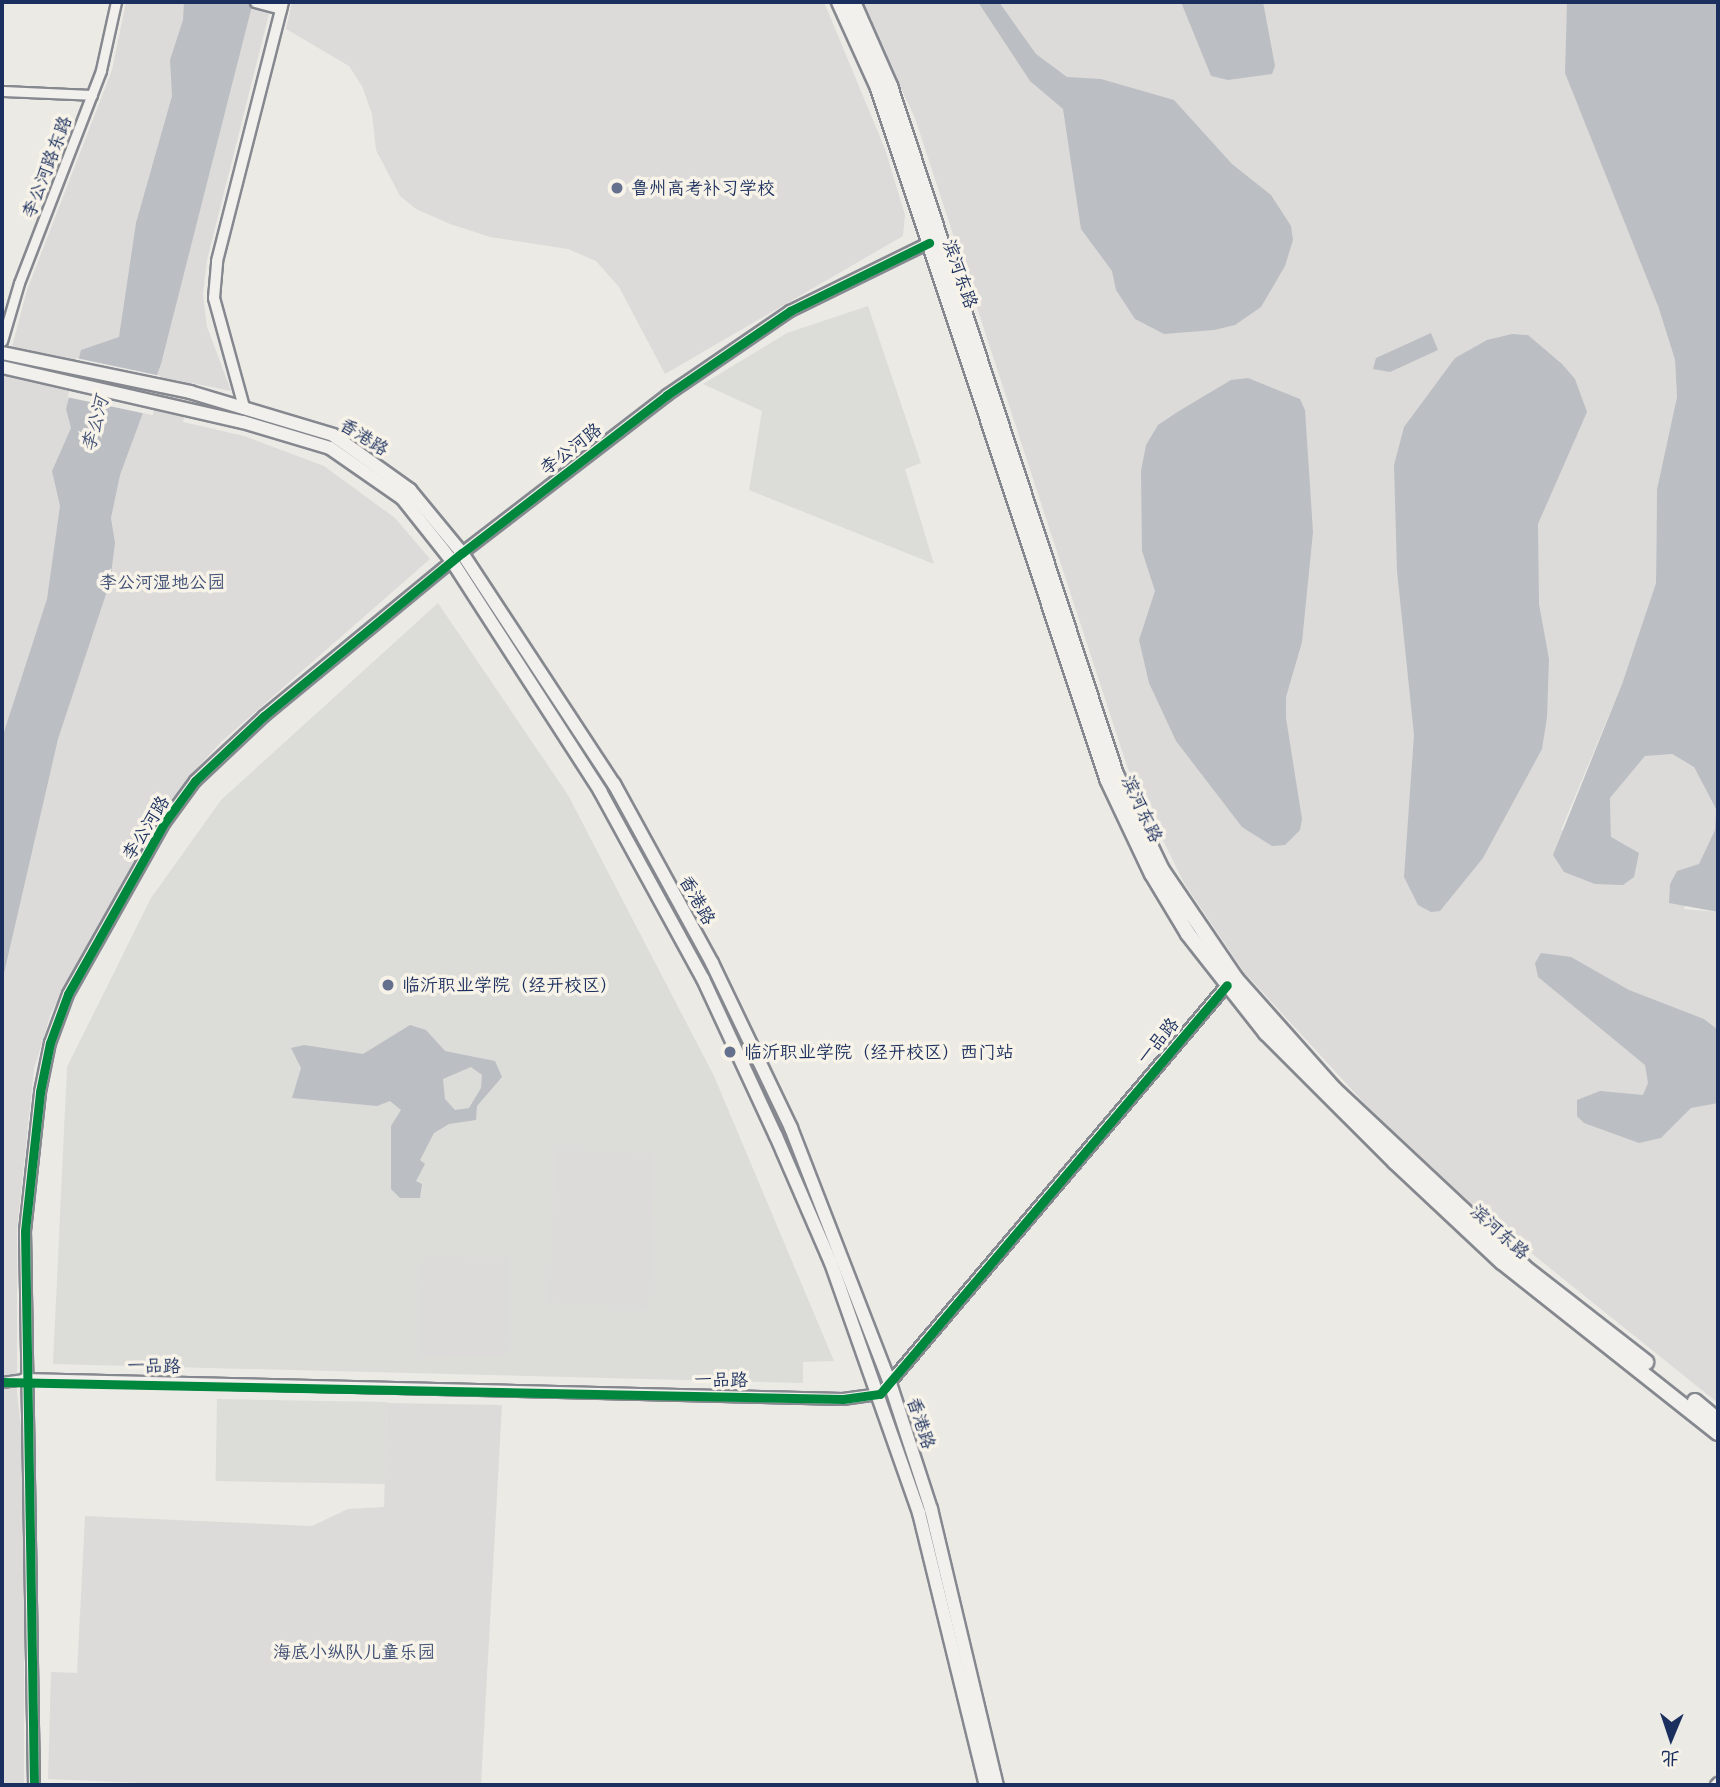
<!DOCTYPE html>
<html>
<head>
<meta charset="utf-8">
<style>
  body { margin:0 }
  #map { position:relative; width:1720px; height:1787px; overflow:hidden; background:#ebeae5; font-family:Delius,"LXGW WenKai TC",sans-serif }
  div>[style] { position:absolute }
  .built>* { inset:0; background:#dcdcd9; transform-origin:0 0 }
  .green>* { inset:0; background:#dcdbd9; transform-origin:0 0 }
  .water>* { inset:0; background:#bbbec3 }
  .pier>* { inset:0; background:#ebeae5; transform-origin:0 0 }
  .roads { filter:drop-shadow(2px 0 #85888f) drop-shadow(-2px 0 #85888f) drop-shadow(0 2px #85888f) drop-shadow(0 -2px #85888f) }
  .minor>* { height:9px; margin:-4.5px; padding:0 4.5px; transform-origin:4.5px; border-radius:4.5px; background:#f1f0ec }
  .tertiary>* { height:10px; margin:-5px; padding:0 5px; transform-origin:5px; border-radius:5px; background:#f1f0ec }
  .secondary>* { height:12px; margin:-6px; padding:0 6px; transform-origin:6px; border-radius:6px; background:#f1f0ec }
  .primary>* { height:14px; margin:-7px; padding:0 7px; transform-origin:7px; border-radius:7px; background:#f1f0ec }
  .cycleway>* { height:9px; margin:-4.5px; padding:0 4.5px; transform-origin:4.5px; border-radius:4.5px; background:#00873e }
  .dots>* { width:19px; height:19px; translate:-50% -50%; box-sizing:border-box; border:4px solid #f7f3e8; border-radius:50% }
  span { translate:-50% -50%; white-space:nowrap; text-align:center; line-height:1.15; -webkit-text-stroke:7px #f7f3e8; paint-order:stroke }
  .street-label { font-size:18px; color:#1b2f5e }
  .poi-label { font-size:18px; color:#1b2f5e }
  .left { translate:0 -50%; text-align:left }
  .park-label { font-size:18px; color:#3f4f75 }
  .water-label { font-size:19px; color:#455478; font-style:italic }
  .frame { position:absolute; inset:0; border:4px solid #1b2f5e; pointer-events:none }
  .north { position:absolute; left:1636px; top:1703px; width:70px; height:70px; -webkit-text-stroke:5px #f7f3e8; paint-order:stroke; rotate:182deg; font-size:19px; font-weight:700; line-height:28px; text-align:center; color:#1b2f5e }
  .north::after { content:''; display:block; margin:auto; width:24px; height:32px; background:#1b2f5e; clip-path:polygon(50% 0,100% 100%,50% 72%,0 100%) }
</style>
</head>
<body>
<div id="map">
  <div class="built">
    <i style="clip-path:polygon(868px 306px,921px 463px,905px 469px,934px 564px,749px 490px,762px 411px,703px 384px,787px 333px)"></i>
    <i style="clip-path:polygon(438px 603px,568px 795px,714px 1076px,834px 1361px,803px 1362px,803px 1383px,53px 1364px,67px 1067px,151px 898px,221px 800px)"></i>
    <i style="left:217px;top:1399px;width:170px;height:82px;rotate:1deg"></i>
  </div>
  <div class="green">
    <i style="clip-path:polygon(126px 2px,272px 2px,207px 260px,203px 294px,207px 327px,231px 391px,192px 383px,183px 422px,244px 436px,324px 466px,395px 518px,430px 559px,221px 742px,187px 779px,157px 818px,51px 1013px,34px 1069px,17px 1230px,17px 1393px,24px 1454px,24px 1785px,2px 1785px,2px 385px,27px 290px,112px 70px)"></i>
    <i style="clip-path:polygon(292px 2px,824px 2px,885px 149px,905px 215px,903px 236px,665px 374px,619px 287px,596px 261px,568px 249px,490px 237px,450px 224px,416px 209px,400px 196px,376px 150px,372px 114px,362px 86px,349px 66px,286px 29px)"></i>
    <i style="clip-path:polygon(860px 2px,1567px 2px,1568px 26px,1675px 360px,1677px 397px,1657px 489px,1656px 583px,1622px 684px,1561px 830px,1611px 837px,1610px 798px,1645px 756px,1659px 752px,1672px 754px,1694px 767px,1716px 809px,1715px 830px,1684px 909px,1718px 912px,1718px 1403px,1480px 1212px,1366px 1105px,1244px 972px,1184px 883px,1128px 769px,915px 118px)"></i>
    <i style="left:555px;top:1150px;width:99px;height:153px;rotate:2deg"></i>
    <i style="left:423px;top:1256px;width:84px;height:99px;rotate:1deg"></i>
    <i style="clip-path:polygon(387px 1403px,502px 1405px,481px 1785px,191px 1785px,48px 1779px,51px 1672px,77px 1673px,85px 1516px,312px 1526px,348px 1509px,384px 1507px)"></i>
  </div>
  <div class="water">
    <i style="clip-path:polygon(184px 2px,253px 2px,161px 364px,120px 475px,111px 518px,115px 543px,110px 582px,58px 739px,2px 982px,2px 738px,47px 599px,60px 506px,52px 471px,71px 428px,66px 409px,81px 350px,119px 337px,136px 223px,172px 96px,170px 60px,183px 20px)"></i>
    <i style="clip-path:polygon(978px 2px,999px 2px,1036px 54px,1067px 77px,1101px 79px,1174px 100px,1232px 164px,1271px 195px,1291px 226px,1293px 240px,1285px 266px,1261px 307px,1235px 325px,1214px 330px,1164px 334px,1135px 319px,1116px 290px,1112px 271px,1081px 229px,1063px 109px,1030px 81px)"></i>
    <i style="clip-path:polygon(1181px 2px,1263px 2px,1275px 66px,1272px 74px,1228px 80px,1211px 76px)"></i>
    <i style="clip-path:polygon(1567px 2px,1718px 2px,1718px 912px,1669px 903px,1670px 884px,1677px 871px,1699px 864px,1715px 830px,1716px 809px,1694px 767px,1672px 754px,1645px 756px,1610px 798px,1611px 837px,1639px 853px,1634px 877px,1623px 885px,1595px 884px,1564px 872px,1553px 855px,1622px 684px,1656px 583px,1657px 489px,1677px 397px,1675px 360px,1658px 306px,1565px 73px)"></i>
    <i style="clip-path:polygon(1431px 333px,1438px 350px,1390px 372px,1373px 369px,1376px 358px)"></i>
    <i style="clip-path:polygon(1512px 334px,1528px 335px,1562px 364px,1575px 379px,1587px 412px,1538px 524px,1539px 604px,1549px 659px,1547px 717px,1542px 749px,1483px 858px,1440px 911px,1431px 912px,1418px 905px,1404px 877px,1414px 735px,1397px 571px,1394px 465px,1404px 427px,1455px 358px,1487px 340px)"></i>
    <i style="clip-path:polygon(1248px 378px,1300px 399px,1305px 410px,1313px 532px,1302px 642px,1286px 697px,1286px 718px,1302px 819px,1300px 830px,1285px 845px,1272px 846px,1242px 827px,1176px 741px,1149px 683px,1139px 640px,1155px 591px,1142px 551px,1141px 471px,1146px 445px,1158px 425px,1179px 411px,1231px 380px)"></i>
    <i style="clip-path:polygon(1541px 953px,1571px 957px,1629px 990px,1704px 1019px,1718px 1030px,1718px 1103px,1691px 1108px,1661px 1138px,1639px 1143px,1584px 1123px,1577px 1116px,1577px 1100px,1600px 1091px,1643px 1095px,1648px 1083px,1645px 1065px,1538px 977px,1535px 963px)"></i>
    <i style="clip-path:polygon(evenodd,410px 1025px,426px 1030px,445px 1051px,495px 1061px,502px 1077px,477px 1106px,476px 1120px,449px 1124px,434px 1133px,420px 1160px,425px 1164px,416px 1181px,422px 1184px,420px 1198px,400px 1198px,391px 1189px,391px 1126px,401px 1110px,390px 1101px,377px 1106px,292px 1098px,301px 1068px,291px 1048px,304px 1045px,363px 1054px,410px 1025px,471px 1067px,482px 1075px,481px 1088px,469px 1108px,455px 1110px,445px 1099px,443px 1079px,471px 1067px)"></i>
  </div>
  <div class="pier">
    <i style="left:76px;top:358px;width:87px;height:40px;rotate:12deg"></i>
  </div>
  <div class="roads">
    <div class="minor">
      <i style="left:255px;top:2px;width:27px;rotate:15deg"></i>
      <i style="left:2px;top:91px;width:90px;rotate:2.5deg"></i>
      <i style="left:2px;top:341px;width:60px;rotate:-73.7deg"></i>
      <i style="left:19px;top:283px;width:228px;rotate:-68.9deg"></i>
      <i style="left:101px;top:70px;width:70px;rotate:-77.6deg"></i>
      <i style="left:2px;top:1382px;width:22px;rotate:-8deg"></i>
    </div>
    <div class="tertiary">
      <i style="left:244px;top:407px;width:113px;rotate:-105.4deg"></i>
      <i style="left:214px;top:298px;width:37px;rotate:-85deg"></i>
      <i style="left:217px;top:261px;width:267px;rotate:-75.7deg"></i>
      <i style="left:24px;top:1379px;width:819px;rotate:1.4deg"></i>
      <i style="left:843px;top:1399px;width:37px;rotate:-8deg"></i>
      <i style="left:880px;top:1394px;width:536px;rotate:-49.69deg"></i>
      <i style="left:34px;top:1785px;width:554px;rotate:-90.93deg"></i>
      <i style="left:25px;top:1231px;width:140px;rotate:-83.8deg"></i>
      <i style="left:40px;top:1092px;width:50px;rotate:-78.5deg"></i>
      <i style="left:50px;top:1043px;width:52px;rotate:-69.8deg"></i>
      <i style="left:68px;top:994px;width:197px;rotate:-60.6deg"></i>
      <i style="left:165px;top:822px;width:51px;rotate:-53.8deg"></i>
      <i style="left:195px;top:781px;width:95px;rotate:-43.3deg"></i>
      <i style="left:264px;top:716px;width:256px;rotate:-39.5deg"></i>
      <i style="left:462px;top:553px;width:259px;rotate:-37.6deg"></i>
      <i style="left:667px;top:395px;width:149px;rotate:-34.3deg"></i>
      <i style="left:790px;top:311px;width:155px;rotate:-26.1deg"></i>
      <i style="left:1716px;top:1785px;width:3px;rotate:-45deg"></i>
    </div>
    <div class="secondary">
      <i style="left:2px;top:353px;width:192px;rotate:11.7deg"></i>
      <i style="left:190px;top:392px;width:149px;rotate:16.7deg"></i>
      <i style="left:333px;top:435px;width:95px;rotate:35.5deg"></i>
      <i style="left:410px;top:490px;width:82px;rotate:50.5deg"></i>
      <i style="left:462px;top:553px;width:277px;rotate:56.7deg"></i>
      <i style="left:614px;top:784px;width:204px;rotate:61.3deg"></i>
      <i style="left:712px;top:963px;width:183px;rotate:64.4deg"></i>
      <i style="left:791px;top:1128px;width:274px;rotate:68.8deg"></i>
      <i style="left:890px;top:1383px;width:133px;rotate:72deg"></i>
      <i style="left:931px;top:1509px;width:284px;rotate:76.6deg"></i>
      <i style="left:2px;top:367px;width:247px;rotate:12.9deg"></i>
      <i style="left:243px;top:422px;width:91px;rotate:16.6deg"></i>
      <i style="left:330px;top:448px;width:88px;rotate:34.8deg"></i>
      <i style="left:402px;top:498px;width:80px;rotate:51.6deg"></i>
      <i style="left:452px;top:561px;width:274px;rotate:57.2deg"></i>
      <i style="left:600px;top:791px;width:214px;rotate:61.3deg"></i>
      <i style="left:703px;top:979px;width:173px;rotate:65.1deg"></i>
      <i style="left:776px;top:1136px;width:138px;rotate:66.6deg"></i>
      <i style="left:831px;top:1263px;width:265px;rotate:70.6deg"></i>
      <i style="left:919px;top:1513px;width:280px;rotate:76.2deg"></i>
    </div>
    <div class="primary">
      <i style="left:839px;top:2px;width:94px;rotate:65.6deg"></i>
      <i style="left:878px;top:88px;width:728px;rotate:71.66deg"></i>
      <i style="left:1107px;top:779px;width:105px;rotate:64.7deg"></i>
      <i style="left:1152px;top:874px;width:70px;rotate:59deg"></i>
      <i style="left:1188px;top:934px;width:126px;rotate:51.8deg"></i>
      <i style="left:1266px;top:1033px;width:182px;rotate:45deg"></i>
      <i style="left:1395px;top:1162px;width:146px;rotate:43.1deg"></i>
      <i style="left:1502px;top:1262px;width:275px;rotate:38.4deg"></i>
      <i style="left:853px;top:2px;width:92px;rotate:66.2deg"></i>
      <i style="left:890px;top:86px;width:724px;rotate:71.82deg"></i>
      <i style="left:1116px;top:774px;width:106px;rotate:64.4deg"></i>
      <i style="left:1162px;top:870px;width:132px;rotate:55.8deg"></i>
      <i style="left:1236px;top:979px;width:147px;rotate:48.3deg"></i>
      <i style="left:1334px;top:1089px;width:260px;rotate:43.1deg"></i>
      <i style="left:1524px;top:1267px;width:155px;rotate:37.9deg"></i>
      <i style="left:1695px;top:1401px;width:30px;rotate:40deg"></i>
    </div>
  </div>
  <div class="cycleway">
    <i style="left:2px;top:1382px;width:841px;rotate:1.16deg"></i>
    <i style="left:843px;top:1399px;width:37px;rotate:-8deg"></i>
    <i style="left:880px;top:1394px;width:536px;rotate:-49.69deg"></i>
    <i style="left:34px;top:1785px;width:554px;rotate:-90.93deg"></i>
    <i style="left:25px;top:1231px;width:140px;rotate:-83.8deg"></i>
    <i style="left:40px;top:1092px;width:50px;rotate:-78.5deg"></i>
    <i style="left:50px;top:1043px;width:52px;rotate:-69.8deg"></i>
    <i style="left:68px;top:994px;width:197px;rotate:-60.6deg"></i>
    <i style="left:165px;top:822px;width:51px;rotate:-53.8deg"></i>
    <i style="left:195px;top:781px;width:95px;rotate:-43.3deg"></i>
    <i style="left:264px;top:716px;width:256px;rotate:-39.5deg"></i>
    <i style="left:462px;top:553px;width:259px;rotate:-37.6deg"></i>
    <i style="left:667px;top:395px;width:149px;rotate:-34.3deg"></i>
    <i style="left:790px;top:311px;width:155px;rotate:-26.1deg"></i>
  </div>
  <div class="dots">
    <i style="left:617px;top:188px;background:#64708d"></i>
    <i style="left:388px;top:985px;background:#64708d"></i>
    <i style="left:730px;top:1052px;background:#64708d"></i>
  </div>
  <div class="street-label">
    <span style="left:47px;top:167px;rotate:-69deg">李公河路东路</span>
    <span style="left:960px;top:274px;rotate:71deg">滨河东路</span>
    <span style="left:364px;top:437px;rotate:32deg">香港路</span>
    <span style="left:571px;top:449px;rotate:-38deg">李公河路</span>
    <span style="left:1142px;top:809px;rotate:65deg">滨河东路</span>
    <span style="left:146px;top:828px;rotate:-58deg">李公河路</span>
    <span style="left:697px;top:900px;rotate:61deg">香港路</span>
    <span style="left:1158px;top:1041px;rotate:-50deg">一品路</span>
    <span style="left:1500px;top:1232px;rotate:42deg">滨河东路</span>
    <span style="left:154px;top:1366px;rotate:1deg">一品路</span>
    <span style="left:721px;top:1380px;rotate:1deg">一品路</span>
    <span style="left:921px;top:1423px;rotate:72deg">香港路</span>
  </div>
  <div class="poi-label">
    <span class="left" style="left:631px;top:188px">鲁州高考补习学校</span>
    <span class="left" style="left:402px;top:985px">临沂职业学院（经开校区）</span>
    <span class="left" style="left:744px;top:1052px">临沂职业学院（经开校区）西门站</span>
  </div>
  <div class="park-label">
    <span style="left:162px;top:582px">李公河湿地公园</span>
    <span style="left:354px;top:1652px">海底小纵队儿童乐园</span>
  </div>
  <div class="water-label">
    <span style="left:95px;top:424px;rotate:-75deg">李公河</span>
  </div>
  <div class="frame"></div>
  <div class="north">北</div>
</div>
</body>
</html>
